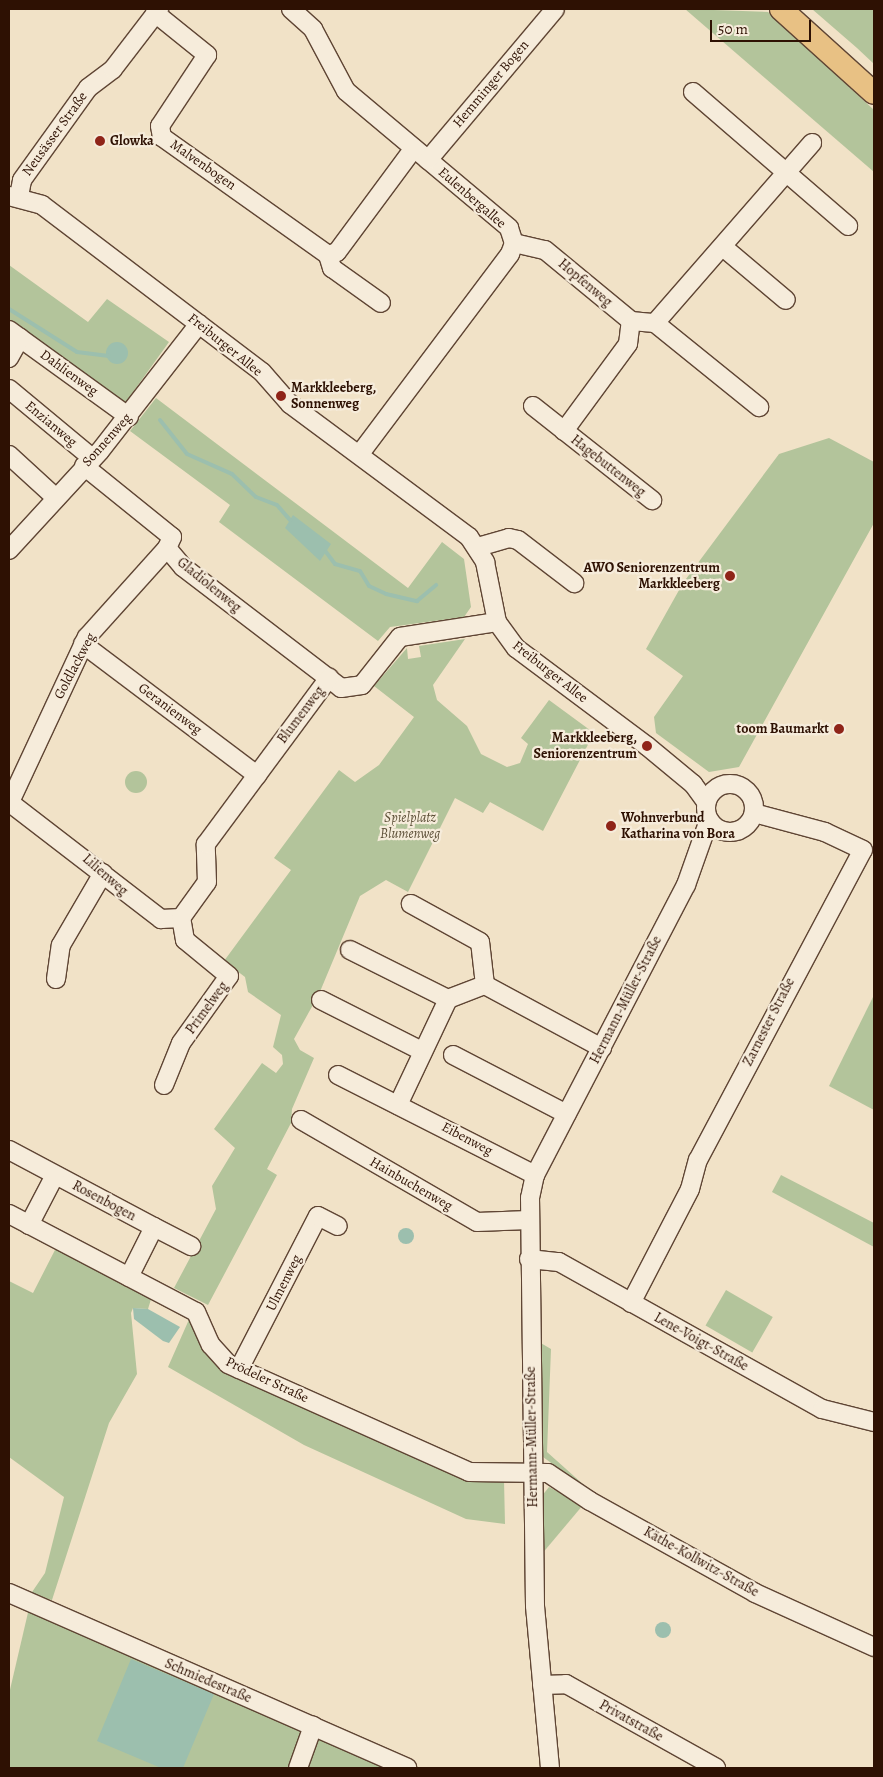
<!DOCTYPE html>
<html>
<head>
<meta charset="utf-8">
<style>
  body { margin:0 }
  #map { position:relative; width:883px; height:1777px; overflow:hidden; background:#f1e2c7; font-family:Alegreya,serif }
  div>[style] { position:absolute }
  .green>* { inset:0; background:#b3c49b; transform-origin:0 0 }
  .round { border-radius:50% }
  .water>* { inset:0; background:#9cbfae }
  .stream>* { height:4px; margin:-2px; padding:0 2px; transform-origin:2px; border-radius:2px; background:#9cbfae }
  .roads { filter:drop-shadow(1px 0 #5f4534) drop-shadow(-1px 0 #5f4534) drop-shadow(0 1px #5f4534) drop-shadow(0 -1px #5f4534) }
  .minor>* { height:18px; margin:-9px; padding:0 9px; transform-origin:9px; border-radius:9px; background:#f6ecdb }
  .minor>.ring { margin:-9px; padding:0; box-sizing:content-box; background:none; border:18px solid #f6ecdb; border-radius:50% }
  .major>* { height:22px; margin:-11px; padding:0 11px; transform-origin:11px; border-radius:11px; background:#e8c184 }
  .dots>* { width:14px; height:14px; translate:-50% -50%; box-sizing:border-box; border:2px solid #f6ecdb; border-radius:50% }
  span { translate:-50% -50%; white-space:nowrap; text-align:center; line-height:1.15; -webkit-text-stroke:4.5px #f6ecdb; paint-order:stroke }
  .street-label { font-size:14px; color:#2e1103 }
  .poi-label { font-size:14px; color:#2e1103; font-weight:700 }
  .left { translate:0 -50%; text-align:left }
  .right { translate:-100% -50%; text-align:right }
  .park-label { font-size:14px; color:#5d5038; font-style:italic }
  .frame { position:absolute; inset:0; border:10px solid #2e1103; pointer-events:none }
  .scale { position:absolute; left:710px; top:20px; width:101px; height:22px; box-sizing:border-box; border:2px solid #2e1103; border-top:0; padding-left:6px; font-size:15px; line-height:18px; white-space:nowrap; color:#2e1103; -webkit-text-stroke:4px #f6ecdb; paint-order:stroke }
</style>
</head>
<body>
<div id="map">
  <div class="green">
    <i style="clip-path:polygon(685px 9px,768px 12px,874px 110px,874px 172px)"></i>
    <i style="clip-path:polygon(812px 9px,874px 9px,874px 64px,857px 48px)"></i>
    <i style="clip-path:polygon(9px 265px,88px 322px,107px 299px,169px 342px,123px 406px,9px 322px)"></i>
    <i style="clip-path:polygon(156px 398px,408px 588px,442px 542px,464px 559px,471px 607px,464px 617px,390px 627px,378px 641px,219px 522px,230px 505px,130px 431px)"></i>
    <i style="clip-path:polygon(829px 438px,874px 462px,874px 523px,739px 767px,709px 772px,656px 733px,654px 717px,683px 676px,646px 649px,683px 583px,779px 454px)"></i>
    <i style="clip-path:polygon(465px 639px,433px 685px,437px 700px,467px 726px,481px 754px,507px 767px,520px 763px,528px 744px,521px 738px,549px 700px,594px 733px,543px 831px,490px 802px,483px 813px,455px 798px,408px 892px,386px 880px,360px 896px,319px 994px,294px 1039px,300px 1050px,314px 1058px,292px 1109px,291px 1123px,267px 1169px,277px 1175px,208px 1305px,174px 1288px,216px 1209px,212px 1186px,235px 1148px,214px 1129px,262px 1063px,276px 1073px,283px 1064px,282px 1055px,273px 1047px,281px 1015px,248px 992px,245px 977px,224px 961px,291px 870px,274px 858px,339px 770px,355px 782px,379px 765px,414px 717px,374px 686px,407px 648px,408px 659px,421px 657px,419px 646px)"></i>
    <i class="round" style="left:125px;top:771px;width:22px;height:22px"></i>
    <i style="clip-path:polygon(874px 995px,874px 1110px,829px 1086px)"></i>
    <i style="clip-path:polygon(781px 1175px,874px 1223px,874px 1247px,772px 1192px)"></i>
    <i style="clip-path:polygon(56px 1248px,152px 1296px,148px 1309px,133px 1308px,131px 1313px,137px 1374px,109px 1423px,52px 1600px,30px 1595px,45px 1573px,64px 1497px,9px 1457px,9px 1281px,33px 1293px)"></i>
    <i style="left:726px;top:1290px;width:54px;height:41px;rotate:30deg"></i>
    <i style="clip-path:polygon(191px 1315px,209px 1354px,504px 1480px,505px 1524px,466px 1519px,304px 1445px,168px 1367px)"></i>
    <i style="clip-path:polygon(539px 1342px,551px 1349px,547px 1452px,594px 1494px,543px 1457px)"></i>
    <i style="clip-path:polygon(549px 1487px,583px 1505px,541px 1555px,541px 1497px)"></i>
    <i style="clip-path:polygon(30px 1604px,407px 1768px,9px 1768px,9px 1694px)"></i>
  </div>
  <div class="water">
    <i class="round" style="left:106px;top:342px;width:22px;height:22px"></i>
    <i style="clip-path:polygon(293px 515px,331px 544px,320px 561px,285px 528px)"></i>
    <i class="round" style="left:398px;top:1228px;width:16px;height:16px"></i>
    <i style="clip-path:polygon(133px 1308px,148px 1309px,180px 1327px,169px 1343px,163px 1341px,134px 1319px)"></i>
    <i class="round" style="left:655px;top:1622px;width:16px;height:16px"></i>
    <i style="clip-path:polygon(131px 1659px,214px 1694px,183px 1768px,161px 1768px,97px 1741px)"></i>
  </div>
  <div class="stream">
    <i style="left:9px;top:309px;width:80px;rotate:32.3deg"></i>
    <i style="left:77px;top:352px;width:32px;rotate:7deg"></i>
    <i style="left:160px;top:420px;width:43px;rotate:51.5deg"></i>
    <i style="left:187px;top:454px;width:49px;rotate:24deg"></i>
    <i style="left:232px;top:474px;width:33px;rotate:44deg"></i>
    <i style="left:256px;top:497px;width:22px;rotate:21deg"></i>
    <i style="left:277px;top:505px;width:20px;rotate:49deg"></i>
    <i style="left:326px;top:552px;width:15px;rotate:53deg"></i>
    <i style="left:335px;top:564px;width:26px;rotate:16deg"></i>
    <i style="left:360px;top:571px;width:17px;rotate:59deg"></i>
    <i style="left:369px;top:586px;width:19px;rotate:25deg"></i>
    <i style="left:386px;top:594px;width:32px;rotate:13deg"></i>
    <i style="left:417px;top:601px;width:25px;rotate:-40deg"></i>
  </div>
  <div class="roads">
    <div class="minor">
      <i style="left:291px;top:9px;width:30px;rotate:42deg"></i>
      <i style="left:313px;top:29px;width:70px;rotate:62deg"></i>
      <i style="left:346px;top:91px;width:213px;rotate:40deg"></i>
      <i style="left:509px;top:228px;width:16px;rotate:72deg"></i>
      <i style="left:514px;top:243px;width:12px;rotate:110deg"></i>
      <i style="left:510px;top:254px;width:251px;rotate:126.9deg"></i>
      <i style="left:155px;top:13px;width:67px;rotate:38.9deg"></i>
      <i style="left:207px;top:55px;width:85px;rotate:123.5deg"></i>
      <i style="left:160px;top:126px;width:11px;rotate:80deg"></i>
      <i style="left:162px;top:137px;width:204px;rotate:35.4deg"></i>
      <i style="left:328px;top:255px;width:9px;rotate:-18deg"></i>
      <i style="left:337px;top:252px;width:129px;rotate:-53.5deg"></i>
      <i style="left:693px;top:92px;width:205px;rotate:40.8deg"></i>
      <i style="left:428px;top:160px;width:197px;rotate:-49.9deg"></i>
      <i style="left:9px;top:196px;width:34px;rotate:15deg"></i>
      <i style="left:42px;top:205px;width:276px;rotate:37.2deg"></i>
      <i style="left:262px;top:372px;width:43px;rotate:48.8deg"></i>
      <i style="left:290px;top:404px;width:223px;rotate:36.6deg"></i>
      <i style="left:469px;top:537px;width:30px;rotate:57deg"></i>
      <i style="left:485px;top:562px;width:61px;rotate:78.7deg"></i>
      <i style="left:497px;top:622px;width:32px;rotate:54deg"></i>
      <i style="left:516px;top:648px;width:164px;rotate:36.8deg"></i>
      <i style="left:647px;top:746px;width:60px;rotate:39.6deg"></i>
      <i style="left:693px;top:784px;width:22px;rotate:54deg"></i>
      <i style="left:19px;top:196px;width:16px;rotate:-79deg"></i>
      <i style="left:22px;top:180px;width:113px;rotate:-54.3deg"></i>
      <i style="left:88px;top:88px;width:31px;rotate:-37deg"></i>
      <i style="left:113px;top:69px;width:76px;rotate:-52.5deg"></i>
      <i style="left:514px;top:243px;width:32px;rotate:13deg"></i>
      <i style="left:545px;top:250px;width:112px;rotate:39.5deg"></i>
      <i style="left:631px;top:321px;width:24px;rotate:5deg"></i>
      <i style="left:655px;top:323px;width:239px;rotate:-48.9deg"></i>
      <i style="left:723px;top:247px;width:82px;rotate:40.1deg"></i>
      <i style="left:328px;top:255px;width:14px;rotate:73deg"></i>
      <i style="left:332px;top:268px;width:60px;rotate:35.5deg"></i>
      <i style="left:655px;top:323px;width:134px;rotate:38.9deg"></i>
      <i style="left:9px;top:330px;width:148px;rotate:35.9deg"></i>
      <i style="left:9px;top:358px;width:23px;rotate:-61deg"></i>
      <i style="left:9px;top:389px;width:108px;rotate:39.7deg"></i>
      <i style="left:533px;top:406px;width:152px;rotate:38.3deg"></i>
      <i style="left:564px;top:431px;width:108px;rotate:-53.7deg"></i>
      <i style="left:628px;top:344px;width:23px;rotate:-83deg"></i>
      <i style="left:9px;top:455px;width:62px;rotate:42.4deg"></i>
      <i style="left:84px;top:466px;width:113px;rotate:38.9deg"></i>
      <i style="left:172px;top:537px;width:12px;rotate:114deg"></i>
      <i style="left:167px;top:548px;width:25px;rotate:50deg"></i>
      <i style="left:183px;top:567px;width:199px;rotate:37.4deg"></i>
      <i style="left:341px;top:688px;width:21px;rotate:-8deg"></i>
      <i style="left:362px;top:685px;width:61px;rotate:-51.6deg"></i>
      <i style="left:400px;top:637px;width:98px;rotate:-8.8deg"></i>
      <i style="left:478px;top:547px;width:32px;rotate:-16deg"></i>
      <i style="left:509px;top:538px;width:9px;rotate:13deg"></i>
      <i style="left:518px;top:540px;width:71px;rotate:37.5deg"></i>
      <i style="left:9px;top:550px;width:134px;rotate:-47.4deg"></i>
      <i style="left:100px;top:451px;width:161px;rotate:-52.1deg"></i>
      <i style="left:83px;top:644px;width:218px;rotate:37deg"></i>
      <i class="ring" style="left:706px;top:784px;width:30px;height:30px"></i>
      <i style="left:9px;top:802px;width:192px;rotate:37.6deg"></i>
      <i style="left:161px;top:919px;width:20px;rotate:-3deg"></i>
      <i style="left:9px;top:804px;width:184px;rotate:-65deg"></i>
      <i style="left:87px;top:637px;width:120px;rotate:-48deg"></i>
      <i style="left:181px;top:918px;width:44px;rotate:-54.2deg"></i>
      <i style="left:207px;top:882px;width:38px;rotate:-92deg"></i>
      <i style="left:206px;top:844px;width:207px;rotate:-53.5deg"></i>
      <i style="left:350px;top:950px;width:110px;rotate:26.6deg"></i>
      <i style="left:56px;top:979px;width:34px;rotate:-82deg"></i>
      <i style="left:61px;top:945px;width:83px;rotate:-59.7deg"></i>
      <i style="left:485px;top:985px;width:133px;rotate:28.3deg"></i>
      <i style="left:321px;top:1000px;width:113px;rotate:26.8deg"></i>
      <i style="left:453px;top:1055px;width:128px;rotate:27.4deg"></i>
      <i style="left:338px;top:1075px;width:221px;rotate:26.9deg"></i>
      <i style="left:164px;top:1085px;width:45px;rotate:-68deg"></i>
      <i style="left:181px;top:1043px;width:82px;rotate:-54.4deg"></i>
      <i style="left:229px;top:976px;width:57px;rotate:-140.7deg"></i>
      <i style="left:185px;top:940px;width:22px;rotate:-100deg"></i>
      <i style="left:398px;top:1105px;width:117px;rotate:-64.7deg"></i>
      <i style="left:448px;top:999px;width:40px;rotate:-21deg"></i>
      <i style="left:485px;top:985px;width:43px;rotate:-96.6deg"></i>
      <i style="left:480px;top:942px;width:79px;rotate:-151.2deg"></i>
      <i style="left:301px;top:1120px;width:203px;rotate:30.1deg"></i>
      <i style="left:477px;top:1222px;width:52px;rotate:-2.2deg"></i>
      <i style="left:9px;top:1150px;width:164px;rotate:28deg"></i>
      <i style="left:154px;top:1227px;width:56px;rotate:116.6deg"></i>
      <i style="left:9px;top:1214px;width:211px;rotate:27.7deg"></i>
      <i style="left:196px;top:1312px;width:36px;rotate:66deg"></i>
      <i style="left:211px;top:1345px;width:25px;rotate:48deg"></i>
      <i style="left:228px;top:1364px;width:264px;rotate:24.1deg"></i>
      <i style="left:469px;top:1472px;width:79px;rotate:0.7deg"></i>
      <i style="left:548px;top:1473px;width:50px;rotate:33.7deg"></i>
      <i style="left:590px;top:1501px;width:189px;rotate:29.1deg"></i>
      <i style="left:755px;top:1593px;width:131px;rotate:24.4deg"></i>
      <i style="left:29px;top:1225px;width:56px;rotate:-62.5deg"></i>
      <i style="left:154px;top:1227px;width:42px;rotate:27.2deg"></i>
      <i style="left:529px;top:1259px;width:30px;rotate:6deg"></i>
      <i style="left:559px;top:1262px;width:301px;rotate:29.2deg"></i>
      <i style="left:822px;top:1409px;width:54px;rotate:14deg"></i>
      <i style="left:631px;top:1303px;width:128px;rotate:-62.6deg"></i>
      <i style="left:690px;top:1189px;width:30px;rotate:-75deg"></i>
      <i style="left:698px;top:1160px;width:351px;rotate:-62deg"></i>
      <i style="left:863px;top:850px;width:42px;rotate:-154.7deg"></i>
      <i style="left:825px;top:832px;width:73px;rotate:-165deg"></i>
      <i style="left:239px;top:1369px;width:172px;rotate:-62.7deg"></i>
      <i style="left:318px;top:1216px;width:22px;rotate:27deg"></i>
      <i style="left:9px;top:1593px;width:435px;rotate:23.7deg"></i>
      <i style="left:542px;top:1685px;width:24px;rotate:-2deg"></i>
      <i style="left:566px;top:1684px;width:172px;rotate:29.2deg"></i>
      <i style="left:298px;top:1768px;width:45px;rotate:-70.3deg"></i>
      <i style="left:550px;top:1768px;width:163px;rotate:-95.3deg"></i>
      <i style="left:535px;top:1606px;width:408px;rotate:-90.7deg"></i>
      <i style="left:530px;top:1198px;width:24px;rotate:-78deg"></i>
      <i style="left:535px;top:1175px;width:327px;rotate:-62.5deg"></i>
      <i style="left:686px;top:885px;width:69px;rotate:-70.5deg"></i>
    </div>
    <div class="major">
      <i style="left:781px;top:9px;width:125px;rotate:42.1deg"></i>
    </div>
  </div>
  <div class="dots">
    <i style="left:100px;top:141px;background:#8f2418"></i>
    <i style="left:281px;top:396px;background:#8f2418"></i>
    <i style="left:730px;top:576px;background:#8f2418"></i>
    <i style="left:839px;top:729px;background:#8f2418"></i>
    <i style="left:647px;top:746px;background:#8f2418"></i>
    <i style="left:611px;top:826px;background:#8f2418"></i>
  </div>
  <div class="street-label">
    <span style="left:491px;top:84px;rotate:-50deg">Hemminger Bogen</span>
    <span style="left:55px;top:134px;rotate:-54deg">Neusässer Straße</span>
    <span style="left:203px;top:165px;rotate:35deg">Malvenbogen</span>
    <span style="left:472px;top:198px;rotate:41deg">Eulenbergallee</span>
    <span style="left:585px;top:283px;rotate:40deg">Hopfenweg</span>
    <span style="left:225px;top:345px;rotate:39deg">Freiburger Allee</span>
    <span style="left:69px;top:373px;rotate:36deg">Dahlienweg</span>
    <span style="left:51px;top:424px;rotate:40deg">Enzianweg</span>
    <span style="left:107px;top:440px;rotate:-48deg">Sonnenweg</span>
    <span style="left:608px;top:466px;rotate:38deg">Hagebuttenweg</span>
    <span style="left:209px;top:585px;rotate:39deg">Gladiolenweg</span>
    <span style="left:75px;top:666px;rotate:-62deg">Goldlackweg</span>
    <span style="left:550px;top:672px;rotate:38deg">Freiburger Allee</span>
    <span style="left:170px;top:709px;rotate:37deg">Geranienweg</span>
    <span style="left:301px;top:715px;rotate:-53deg">Blumenweg</span>
    <span style="left:105px;top:875px;rotate:41deg">Lilienweg</span>
    <span style="left:626px;top:1000px;rotate:-63deg">Hermann-Müller-Straße</span>
    <span style="left:207px;top:1008px;rotate:-54deg">Primelweg</span>
    <span style="left:769px;top:1022px;rotate:-63deg">Zarnester Straße</span>
    <span style="left:467px;top:1139px;rotate:28deg">Eibenweg</span>
    <span style="left:411px;top:1184px;rotate:30deg">Hainbuchenweg</span>
    <span style="left:104px;top:1201px;rotate:28deg">Rosenbogen</span>
    <span style="left:284px;top:1283px;rotate:-63deg">Ulmenweg</span>
    <span style="left:701px;top:1342px;rotate:29deg">Lene-Voigt-Straße</span>
    <span style="left:267px;top:1380px;rotate:25deg">Prödeler Straße</span>
    <span style="left:532px;top:1437px;rotate:-91deg">Hermann-Müller-Straße</span>
    <span style="left:701px;top:1562px;rotate:29deg">Käthe-Kollwitz-Straße</span>
    <span style="left:208px;top:1681px;rotate:23deg">Schmiedestraße</span>
    <span style="left:631px;top:1721px;rotate:29deg">Privatstraße</span>
  </div>
  <div class="poi-label">
    <span class="left" style="left:110px;top:141px">Glowka</span>
    <span class="left" style="left:291px;top:396px">Markkleeberg,<br>Sonnenweg</span>
    <span class="right" style="left:720px;top:576px">AWO Seniorenzentrum<br>Markkleeberg</span>
    <span class="right" style="left:829px;top:729px">toom Baumarkt</span>
    <span class="right" style="left:637px;top:746px">Markkleeberg,<br>Seniorenzentrum</span>
    <span class="left" style="left:621px;top:826px">Wohnverbund<br>Katharina von Bora</span>
  </div>
  <div class="park-label">
    <span style="left:410px;top:826px">Spielplatz<br>Blumenweg</span>
  </div>
  <div class="frame"></div>
  <div class="scale">50 m</div>
</div>
</body>
</html>
